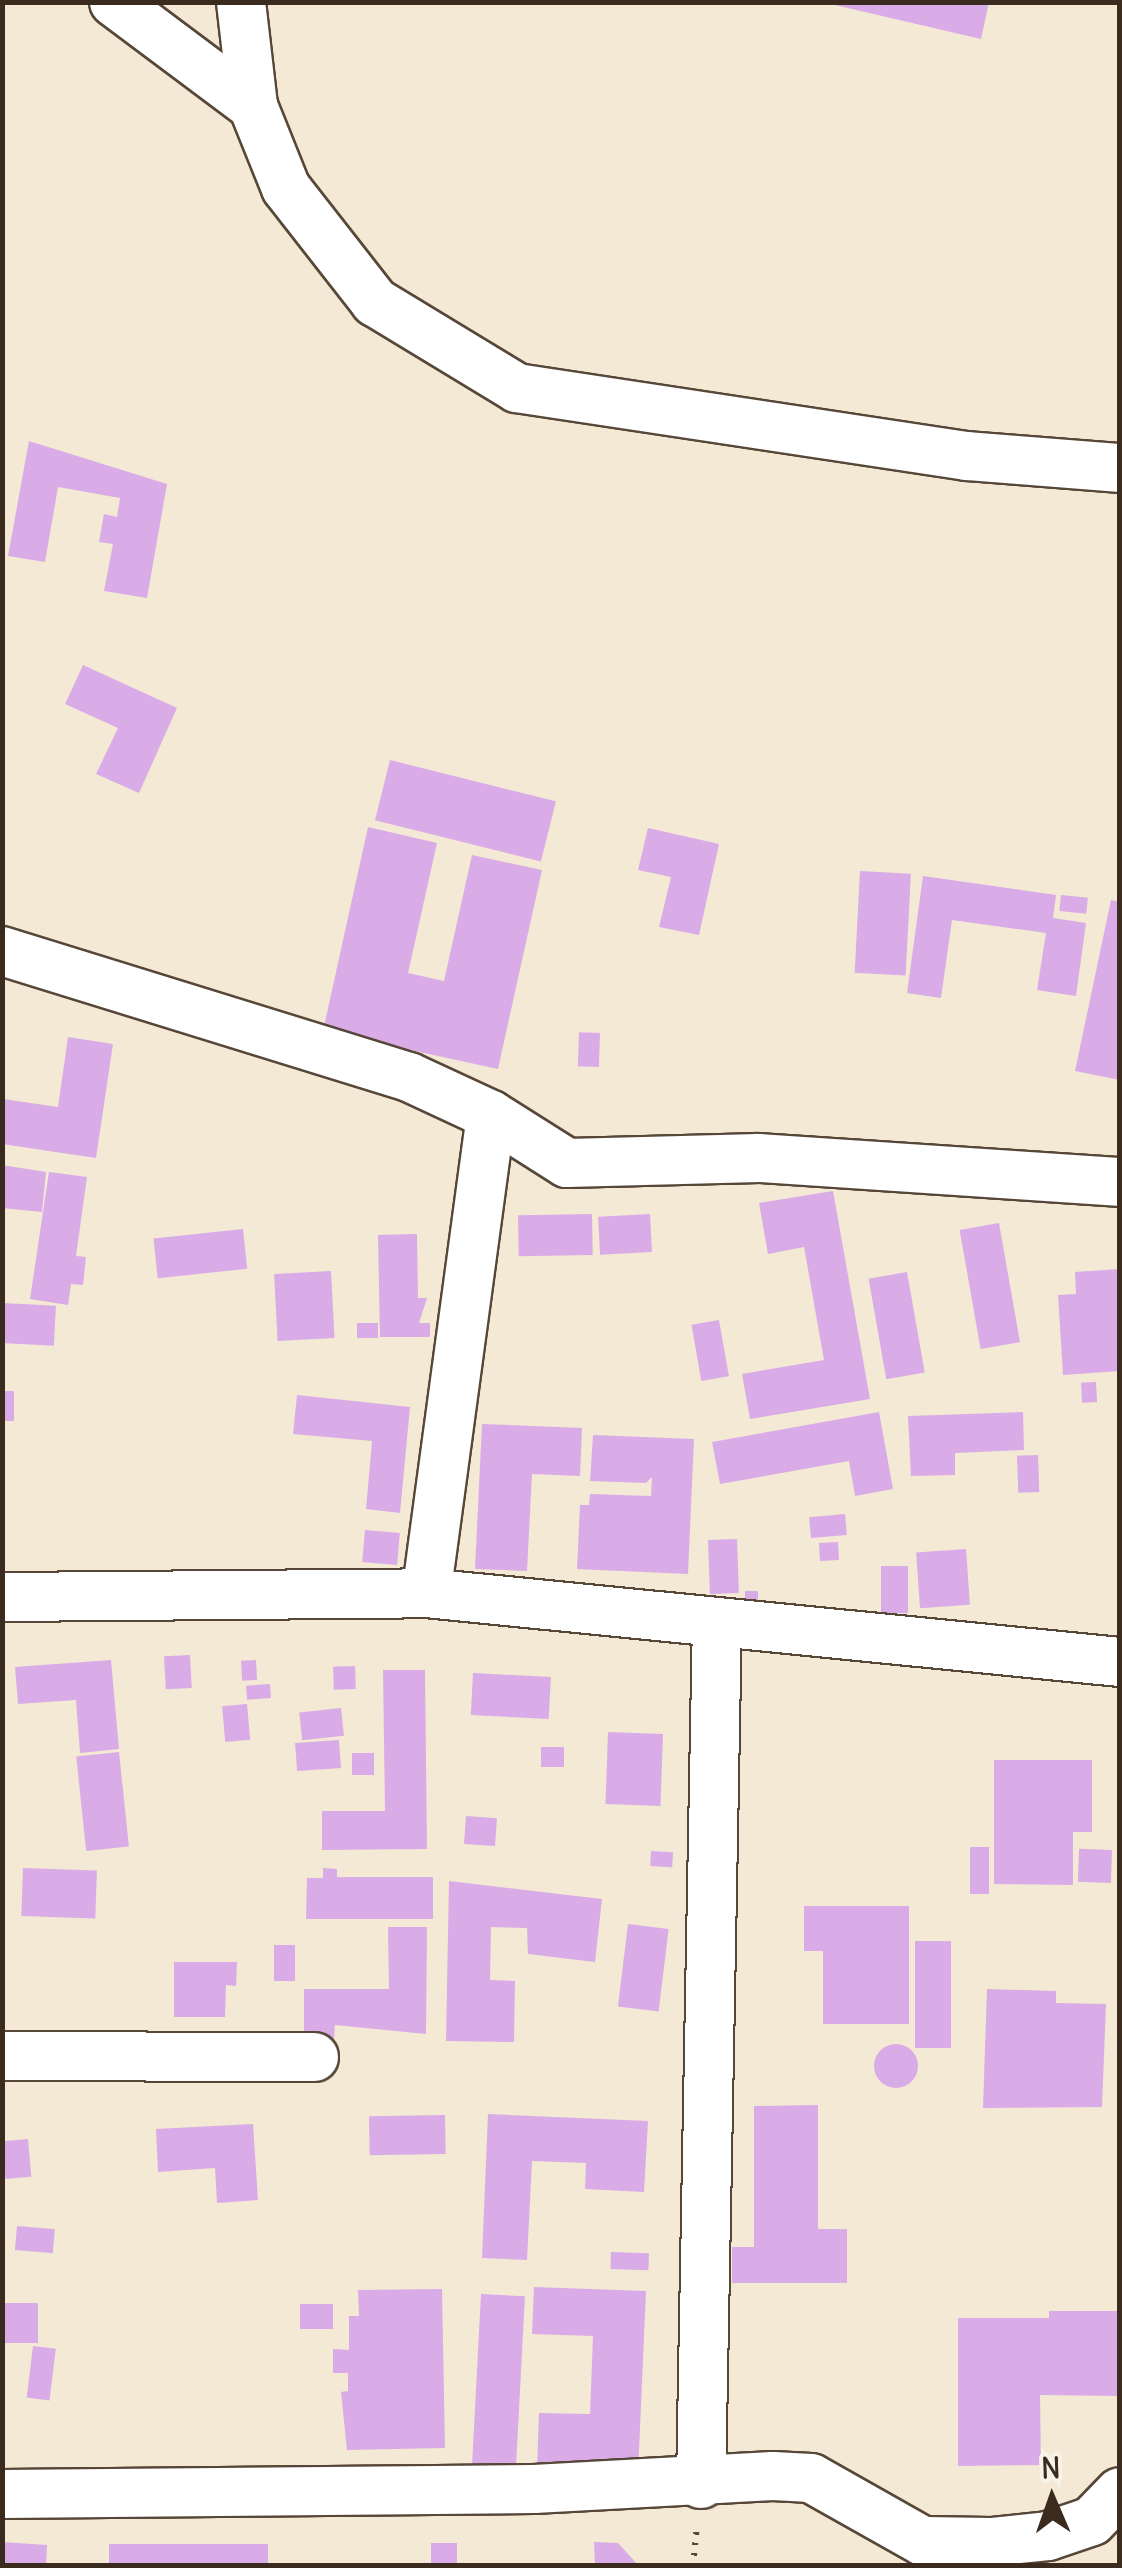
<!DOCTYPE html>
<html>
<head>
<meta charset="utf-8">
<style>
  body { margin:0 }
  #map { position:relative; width:1122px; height:2568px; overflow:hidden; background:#f3e9d4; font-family:Delius,sans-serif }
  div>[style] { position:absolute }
  .building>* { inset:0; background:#d9ace8; transform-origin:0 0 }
  .round { border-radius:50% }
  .path>* { height:6px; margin-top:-3px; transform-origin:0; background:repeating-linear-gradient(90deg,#574739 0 2.5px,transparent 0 10.5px) }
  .roads { filter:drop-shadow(2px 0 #574739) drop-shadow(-2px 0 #574739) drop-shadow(0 2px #574739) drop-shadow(0 -2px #574739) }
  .minor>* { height:48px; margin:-24px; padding:0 24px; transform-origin:24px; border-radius:24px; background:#fff }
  span { translate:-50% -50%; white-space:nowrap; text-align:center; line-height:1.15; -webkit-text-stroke:8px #f7f3e8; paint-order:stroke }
  .frame { position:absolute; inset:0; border:5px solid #3b2a1e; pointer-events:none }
  .north { position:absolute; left:1002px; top:2448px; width:100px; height:100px; -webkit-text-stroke:8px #f7f3e8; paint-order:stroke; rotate:358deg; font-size:28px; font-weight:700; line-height:40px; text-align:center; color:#3b2a1e }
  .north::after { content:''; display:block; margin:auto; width:35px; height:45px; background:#3b2a1e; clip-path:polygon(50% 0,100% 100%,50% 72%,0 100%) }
</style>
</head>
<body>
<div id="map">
  <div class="building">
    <i style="clip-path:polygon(822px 2px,989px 2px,981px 39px)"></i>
    <i style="clip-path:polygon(29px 441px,167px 484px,147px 598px,104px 591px,113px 544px,99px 542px,104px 514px,117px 517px,120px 498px,58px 487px,45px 562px,8px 556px)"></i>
    <i style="clip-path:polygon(83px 665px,177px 708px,139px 793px,96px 774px,118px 728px,65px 704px)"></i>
    <i style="left:390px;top:760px;width:171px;height:62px;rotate:14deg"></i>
    <i style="clip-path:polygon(368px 827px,437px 843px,408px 973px,444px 981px,472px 855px,542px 870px,498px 1069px,323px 1031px)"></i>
    <i style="clip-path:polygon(648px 828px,719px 844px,699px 935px,659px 927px,671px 877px,638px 870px)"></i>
    <i style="left:860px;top:871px;width:51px;height:102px;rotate:3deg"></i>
    <i style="clip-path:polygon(923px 876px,1056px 895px,1053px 918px,1086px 923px,1076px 996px,1037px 990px,1046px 933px,952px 920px,941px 998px,907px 993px)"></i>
    <i style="left:1061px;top:895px;width:27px;height:16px;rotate:6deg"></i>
    <i style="clip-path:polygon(1111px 900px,1120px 902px,1120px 1080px,1075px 1071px)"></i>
    <i style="left:600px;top:1033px;width:34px;height:21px;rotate:92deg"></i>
    <i style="clip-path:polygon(68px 1037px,113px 1044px,96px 1158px,2px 1144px,3px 1099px,58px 1107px)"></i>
    <i style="clip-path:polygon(2px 1165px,46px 1172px,42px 1212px,2px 1208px)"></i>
    <i style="clip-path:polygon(49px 1172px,87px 1177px,76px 1256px,86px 1257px,83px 1285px,71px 1284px,68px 1305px,30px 1299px)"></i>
    <i style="clip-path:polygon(833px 1191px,870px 1399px,750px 1419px,742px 1374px,824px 1360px,804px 1247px,768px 1254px,759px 1203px)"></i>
    <i style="left:592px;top:1214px;width:41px;height:74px;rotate:89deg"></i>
    <i style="left:650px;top:1214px;width:38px;height:52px;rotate:87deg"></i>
    <i style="left:999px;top:1223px;width:121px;height:40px;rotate:80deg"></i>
    <i style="left:243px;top:1229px;width:40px;height:90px;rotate:84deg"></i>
    <i style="clip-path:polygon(417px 1234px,418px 1298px,427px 1298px,419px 1323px,430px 1323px,430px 1337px,380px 1337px,378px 1235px)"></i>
    <i style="clip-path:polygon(1120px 1269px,1120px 1371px,1063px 1375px,1058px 1295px,1076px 1294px,1075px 1272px)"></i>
    <i style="left:331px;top:1271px;width:67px;height:57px;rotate:87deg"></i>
    <i style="left:907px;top:1272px;width:102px;height:39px;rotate:80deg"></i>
    <i style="left:3px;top:1303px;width:53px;height:40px;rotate:3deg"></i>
    <i style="left:719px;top:1320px;width:57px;height:28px;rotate:80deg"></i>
    <i style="left:357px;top:1323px;width:21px;height:15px"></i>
    <i style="left:1096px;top:1382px;width:20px;height:15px;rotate:87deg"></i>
    <i style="left:2px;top:1391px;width:12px;height:30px"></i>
    <i style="clip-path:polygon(297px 1395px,410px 1407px,400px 1513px,366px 1509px,372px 1441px,293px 1434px)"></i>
    <i style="clip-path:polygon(879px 1412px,893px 1489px,855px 1496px,849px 1461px,720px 1484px,712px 1442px)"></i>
    <i style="clip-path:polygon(1023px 1412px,1024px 1450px,955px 1453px,955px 1475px,911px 1476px,908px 1416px)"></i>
    <i style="clip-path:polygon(482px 1424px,582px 1428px,580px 1476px,532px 1474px,527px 1571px,475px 1569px)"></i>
    <i style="clip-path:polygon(593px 1435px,694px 1439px,688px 1574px,577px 1569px,580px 1505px,589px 1505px,590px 1494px,651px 1496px,652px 1477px,646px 1483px,590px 1481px)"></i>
    <i style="left:1038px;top:1455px;width:37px;height:21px;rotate:88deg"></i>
    <i style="left:845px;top:1514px;width:21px;height:36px;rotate:85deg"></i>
    <i style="left:365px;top:1530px;width:35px;height:32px;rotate:5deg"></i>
    <i style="left:737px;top:1539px;width:54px;height:29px;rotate:88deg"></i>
    <i style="left:838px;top:1542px;width:18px;height:19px;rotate:87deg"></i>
    <i style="left:966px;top:1549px;width:56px;height:50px;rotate:86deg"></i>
    <i style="left:881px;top:1566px;width:27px;height:47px"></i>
    <i style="left:745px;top:1591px;width:13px;height:12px"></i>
    <i style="left:190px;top:1655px;width:33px;height:26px;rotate:87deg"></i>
    <i style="clip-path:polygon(111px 1660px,119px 1749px,80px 1753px,76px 1700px,18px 1704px,15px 1667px)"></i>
    <i style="left:256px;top:1660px;width:20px;height:15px;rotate:87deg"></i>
    <i style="left:355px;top:1666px;width:23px;height:22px;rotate:88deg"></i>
    <i style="clip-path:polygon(383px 1670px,425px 1670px,427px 1849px,322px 1850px,322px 1811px,385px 1811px)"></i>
    <i style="left:473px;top:1673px;width:78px;height:42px;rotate:3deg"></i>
    <i style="left:270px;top:1684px;width:14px;height:24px;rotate:86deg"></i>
    <i style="left:247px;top:1704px;width:36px;height:25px;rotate:85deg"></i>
    <i style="left:341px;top:1708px;width:28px;height:42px;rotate:84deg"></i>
    <i style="left:608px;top:1732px;width:55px;height:72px;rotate:2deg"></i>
    <i style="left:339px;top:1740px;width:28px;height:44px;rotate:86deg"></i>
    <i style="left:541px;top:1747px;width:23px;height:20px"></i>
    <i style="left:119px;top:1752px;width:95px;height:43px;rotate:84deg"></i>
    <i style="left:352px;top:1753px;width:22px;height:22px"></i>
    <i style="clip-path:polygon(994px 1760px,1092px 1760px,1092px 1832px,1073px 1832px,1073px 1885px,994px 1884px)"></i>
    <i style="left:466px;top:1816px;width:31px;height:28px;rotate:4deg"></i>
    <i style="left:970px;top:1847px;width:19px;height:47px"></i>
    <i style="left:1112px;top:1850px;width:33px;height:33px;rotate:92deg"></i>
    <i style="left:651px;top:1851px;width:22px;height:15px;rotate:3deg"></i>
    <i style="left:23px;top:1868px;width:74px;height:48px;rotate:2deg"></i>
    <i style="clip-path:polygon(323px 1868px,337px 1869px,337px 1877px,433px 1877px,433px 1919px,306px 1919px,307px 1878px,323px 1878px)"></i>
    <i style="clip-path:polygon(449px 1881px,602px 1899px,595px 1962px,528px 1954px,527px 1928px,491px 1927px,490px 1980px,515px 1981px,514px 2042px,446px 2041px)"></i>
    <i style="clip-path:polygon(804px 1906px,909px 1906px,909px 2024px,823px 2024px,823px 1951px,804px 1951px)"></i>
    <i style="left:628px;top:1924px;width:41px;height:83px;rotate:7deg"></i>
    <i style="clip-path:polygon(388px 1927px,427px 1927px,426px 2034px,335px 2025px,334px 2039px,304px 2039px,304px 1989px,389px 1989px)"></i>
    <i style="left:915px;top:1941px;width:36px;height:107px"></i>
    <i style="left:274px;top:1945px;width:21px;height:36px"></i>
    <i style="clip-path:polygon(174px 1962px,237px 1962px,236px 1986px,226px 1985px,225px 2017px,174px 2017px)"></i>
    <i style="clip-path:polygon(987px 1989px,1056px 1991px,1056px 2003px,1106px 2004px,1102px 2107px,983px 2108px)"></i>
    <i class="round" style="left:874px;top:2044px;width:44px;height:44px"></i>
    <i style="clip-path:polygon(818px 2105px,818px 2229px,847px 2229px,847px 2283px,732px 2283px,732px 2247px,754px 2247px,754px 2106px)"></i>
    <i style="clip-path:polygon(488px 2114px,648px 2121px,644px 2192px,585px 2189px,586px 2163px,532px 2161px,527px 2260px,482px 2258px)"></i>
    <i style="left:445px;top:2115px;width:39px;height:76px;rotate:89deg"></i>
    <i style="clip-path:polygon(253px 2124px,258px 2200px,217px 2203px,215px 2168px,158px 2172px,156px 2129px)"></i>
    <i style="left:28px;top:2139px;width:38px;height:26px;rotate:85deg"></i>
    <i style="left:17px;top:2226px;width:38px;height:24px;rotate:5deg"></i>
    <i style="left:611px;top:2252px;width:38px;height:17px;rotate:2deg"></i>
    <i style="clip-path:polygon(534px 2287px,646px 2291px,638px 2474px,537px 2469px,539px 2413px,590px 2414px,593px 2336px,532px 2334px)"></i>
    <i style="clip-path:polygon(442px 2289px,445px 2448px,347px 2450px,341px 2392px,348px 2391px,348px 2373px,333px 2373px,333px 2349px,349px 2350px,349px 2316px,359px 2316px,358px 2290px)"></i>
    <i style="left:481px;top:2294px;width:44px;height:173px;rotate:3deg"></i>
    <i style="left:2px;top:2303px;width:36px;height:40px"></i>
    <i style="left:300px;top:2304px;width:33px;height:25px"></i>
    <i style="clip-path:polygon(1049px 2311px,1120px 2311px,1120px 2396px,1040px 2395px,1041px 2465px,958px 2466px,958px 2318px,1049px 2318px)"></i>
    <i style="left:33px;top:2346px;width:23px;height:52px;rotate:7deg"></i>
    <i style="clip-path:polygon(2px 2542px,47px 2545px,46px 2566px,2px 2566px)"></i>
    <i style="clip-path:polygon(594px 2542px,618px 2543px,639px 2566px,595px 2566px)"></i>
    <i style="left:457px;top:2543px;width:23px;height:26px;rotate:90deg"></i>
    <i style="left:109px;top:2544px;width:159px;height:22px"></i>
  </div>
  <div class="path">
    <i style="left:693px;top:2566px;width:41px;rotate:-84.4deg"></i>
  </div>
  <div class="roads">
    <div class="minor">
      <i style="left:114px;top:2px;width:174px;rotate:36.8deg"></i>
      <i style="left:241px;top:2px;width:105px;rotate:83.4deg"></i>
      <i style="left:253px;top:106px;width:88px;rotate:68.1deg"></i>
      <i style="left:286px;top:188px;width:145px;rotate:52deg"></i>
      <i style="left:375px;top:302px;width:166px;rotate:31.2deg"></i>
      <i style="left:517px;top:388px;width:455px;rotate:8.6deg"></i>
      <i style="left:967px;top:456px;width:153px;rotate:4.5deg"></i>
      <i style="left:2px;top:951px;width:426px;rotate:17.2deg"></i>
      <i style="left:409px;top:1077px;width:90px;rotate:24.9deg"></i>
      <i style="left:491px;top:1115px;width:482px;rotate:97.7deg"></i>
      <i style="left:491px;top:1115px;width:90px;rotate:32.3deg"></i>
      <i style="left:567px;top:1163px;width:192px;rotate:-1.5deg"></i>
      <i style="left:759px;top:1158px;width:362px;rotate:3.8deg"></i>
      <i style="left:2px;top:1597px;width:424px;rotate:-0.5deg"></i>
      <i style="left:426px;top:1593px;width:697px;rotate:5.68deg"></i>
      <i style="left:2px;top:2056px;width:312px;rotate:0.2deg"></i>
      <i style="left:701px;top:2484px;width:862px;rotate:-88.94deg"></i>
      <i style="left:2px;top:2494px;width:532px;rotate:-0.54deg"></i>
      <i style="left:534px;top:2489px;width:239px;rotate:-3.1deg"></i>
      <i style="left:773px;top:2476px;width:38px;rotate:3deg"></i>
      <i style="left:811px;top:2478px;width:129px;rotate:29.4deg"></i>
      <i style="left:923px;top:2541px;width:68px;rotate:0.8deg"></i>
      <i style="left:991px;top:2542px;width:57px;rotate:-6deg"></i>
      <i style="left:1048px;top:2536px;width:46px;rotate:-18.8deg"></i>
      <i style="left:1092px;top:2521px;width:40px;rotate:-46deg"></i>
    </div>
  </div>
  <div class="frame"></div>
  <div class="north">N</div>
</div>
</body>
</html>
